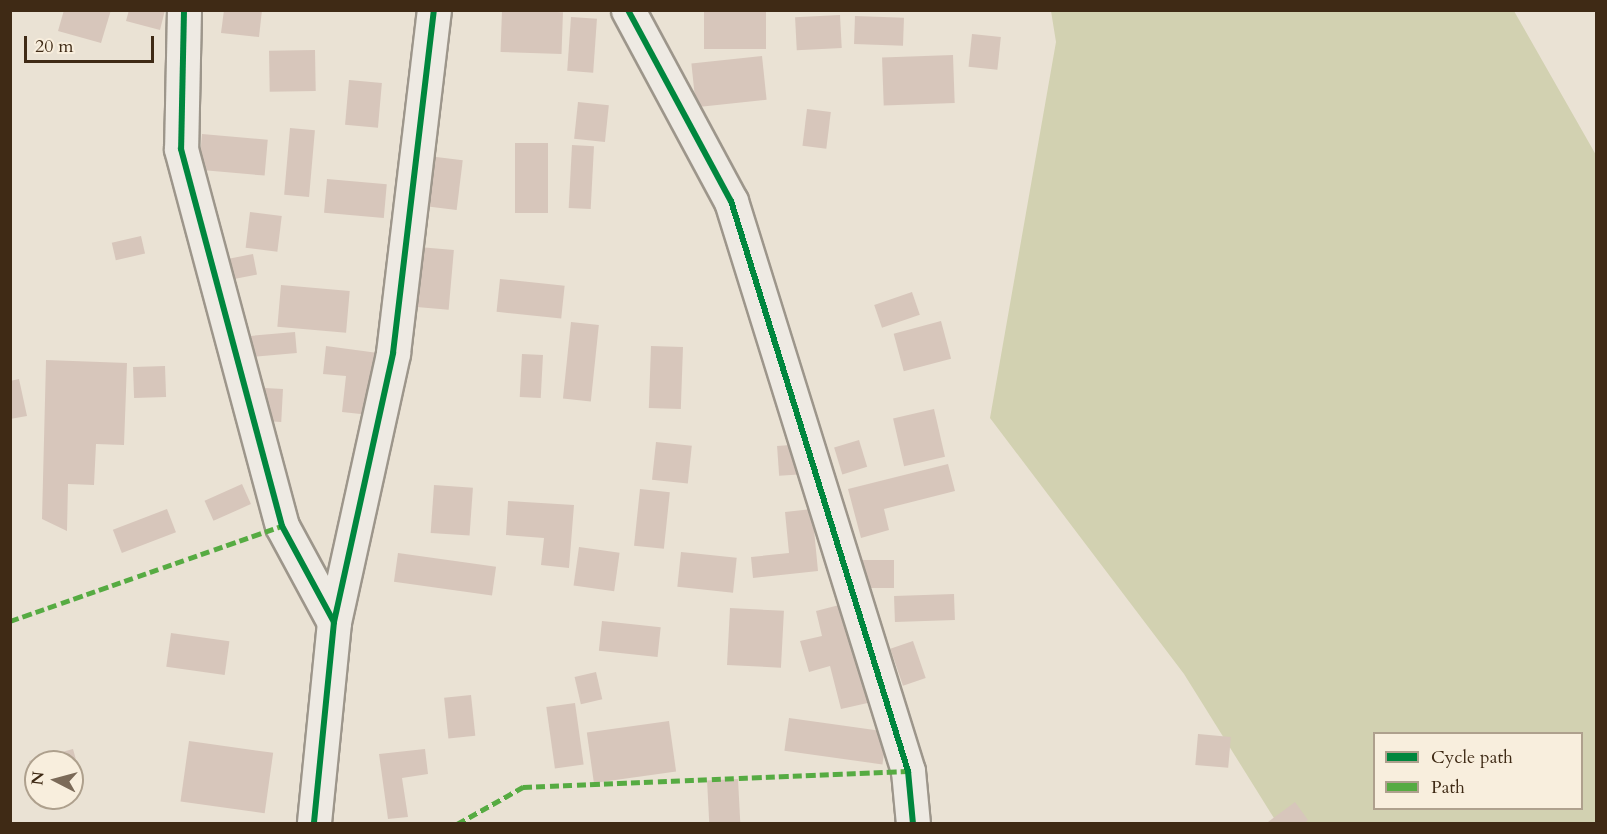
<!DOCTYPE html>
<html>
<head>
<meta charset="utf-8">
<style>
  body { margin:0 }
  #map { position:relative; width:1607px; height:834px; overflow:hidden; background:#eae2d4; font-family:Cardo,serif }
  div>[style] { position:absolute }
  .green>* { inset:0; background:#d2d1b1 }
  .building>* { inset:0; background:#d7c6bb; transform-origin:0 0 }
  .roads { filter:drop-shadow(2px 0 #9d968b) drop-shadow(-2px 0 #9d968b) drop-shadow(0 2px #9d968b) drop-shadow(0 -2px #9d968b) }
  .street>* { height:33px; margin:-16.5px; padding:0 16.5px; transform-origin:16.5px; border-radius:16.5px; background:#eeeae3 }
  .quiet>* { height:4.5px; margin-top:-2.25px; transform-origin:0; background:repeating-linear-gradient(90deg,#56ab42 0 9px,transparent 0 13.5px) }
  .cycleway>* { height:6px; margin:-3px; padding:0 3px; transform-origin:3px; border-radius:3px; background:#00873e }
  span { translate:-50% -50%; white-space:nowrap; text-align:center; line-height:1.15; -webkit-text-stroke:6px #f8eedd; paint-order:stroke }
  .frame { position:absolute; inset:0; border:12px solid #3f2a15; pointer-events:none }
  .legend { position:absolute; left:1373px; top:732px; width:210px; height:78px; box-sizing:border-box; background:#f8eedd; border:2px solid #aea08d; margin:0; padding:8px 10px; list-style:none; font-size:18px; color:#3f2a15 }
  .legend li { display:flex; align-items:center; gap:12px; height:30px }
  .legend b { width:30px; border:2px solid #aea08d }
  .north { position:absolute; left:24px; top:750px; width:60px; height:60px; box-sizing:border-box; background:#f8eedd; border:2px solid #aea08d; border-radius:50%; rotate:276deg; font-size:16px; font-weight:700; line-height:24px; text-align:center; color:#3f2a15 }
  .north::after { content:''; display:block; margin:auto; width:21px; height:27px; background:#7b6a58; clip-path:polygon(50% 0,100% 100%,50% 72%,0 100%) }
  .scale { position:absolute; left:24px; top:36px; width:130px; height:27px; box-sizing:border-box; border:3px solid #3f2a15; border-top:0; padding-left:8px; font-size:18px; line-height:21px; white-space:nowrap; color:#3f2a15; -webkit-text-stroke:4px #f8eedd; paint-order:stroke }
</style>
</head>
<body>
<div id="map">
  <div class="green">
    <i style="clip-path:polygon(evenodd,1051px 11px,1514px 11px,1596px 155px,1596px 823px,1277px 823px,1184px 674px,990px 418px,1056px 42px,1051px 11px,1374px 734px,1582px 734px,1582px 808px,1374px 808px,1374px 734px)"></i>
  </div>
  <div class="building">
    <i style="clip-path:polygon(64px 10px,111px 10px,101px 43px,58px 31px)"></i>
    <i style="clip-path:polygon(129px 10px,165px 10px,160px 30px,126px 21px)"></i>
    <i style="clip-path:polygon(224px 10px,262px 10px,259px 37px,221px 33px)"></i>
    <i style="left:502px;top:10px;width:61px;height:42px;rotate:2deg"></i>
    <i style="left:704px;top:10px;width:62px;height:39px"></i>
    <i style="left:840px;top:15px;width:33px;height:45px;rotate:87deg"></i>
    <i style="left:855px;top:16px;width:49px;height:28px;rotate:2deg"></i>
    <i style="left:571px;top:17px;width:26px;height:54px;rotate:4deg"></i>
    <i style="left:972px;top:34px;width:29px;height:33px;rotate:6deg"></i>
    <i style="left:315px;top:50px;width:41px;height:46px;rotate:89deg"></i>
    <i style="left:953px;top:55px;width:48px;height:71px;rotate:88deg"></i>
    <i style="left:762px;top:56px;width:44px;height:71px;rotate:84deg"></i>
    <i style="left:349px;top:80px;width:33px;height:45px;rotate:5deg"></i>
    <i style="left:578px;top:102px;width:31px;height:37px;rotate:6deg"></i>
    <i style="left:807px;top:109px;width:24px;height:37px;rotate:7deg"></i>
    <i style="left:290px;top:128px;width:25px;height:67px;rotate:5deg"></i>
    <i style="left:202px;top:134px;width:66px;height:36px;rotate:5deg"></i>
    <i style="left:515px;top:143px;width:33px;height:70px"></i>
    <i style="left:572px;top:145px;width:22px;height:63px;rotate:3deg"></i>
    <i style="left:428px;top:156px;width:35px;height:50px;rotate:7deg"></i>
    <i style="left:327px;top:179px;width:60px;height:34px;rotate:5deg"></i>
    <i style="left:250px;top:212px;width:32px;height:36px;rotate:7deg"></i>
    <i style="left:141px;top:236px;width:18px;height:30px;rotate:77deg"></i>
    <i style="left:419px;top:247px;width:35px;height:60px;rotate:5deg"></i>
    <i style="left:253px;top:254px;width:21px;height:26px;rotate:79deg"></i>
    <i style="left:500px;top:279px;width:65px;height:33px;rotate:6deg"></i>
    <i style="left:281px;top:285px;width:69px;height:42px;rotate:5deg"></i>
    <i style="left:912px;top:292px;width:24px;height:40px;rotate:71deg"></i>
    <i style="left:941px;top:321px;width:39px;height:49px;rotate:75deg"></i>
    <i style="left:571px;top:322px;width:28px;height:77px;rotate:6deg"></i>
    <i style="left:295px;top:332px;width:21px;height:48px;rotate:85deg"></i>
    <i style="clip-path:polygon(326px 346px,378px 353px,370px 415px,342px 412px,346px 376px,323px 374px)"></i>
    <i style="left:651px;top:346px;width:32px;height:62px;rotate:2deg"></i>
    <i style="left:522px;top:354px;width:21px;height:43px;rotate:3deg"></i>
    <i style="clip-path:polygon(46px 360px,127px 363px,124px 445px,96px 444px,94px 485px,68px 484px,67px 531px,42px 519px)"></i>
    <i style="left:165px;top:366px;width:31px;height:32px;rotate:88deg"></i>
    <i style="clip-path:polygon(19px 379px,27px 416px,10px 419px,10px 381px)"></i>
    <i style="left:265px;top:388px;width:18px;height:33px;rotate:3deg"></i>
    <i style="left:934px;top:409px;width:49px;height:42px;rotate:77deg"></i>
    <i style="left:859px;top:440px;width:28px;height:26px;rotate:73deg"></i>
    <i style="left:656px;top:442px;width:36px;height:38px;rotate:6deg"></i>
    <i style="left:804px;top:444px;width:30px;height:27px;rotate:86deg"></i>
    <i style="clip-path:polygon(948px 464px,955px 491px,884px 509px,889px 530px,861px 538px,848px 489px)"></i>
    <i style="left:242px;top:484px;width:22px;height:41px;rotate:66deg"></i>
    <i style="left:434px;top:485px;width:39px;height:48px;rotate:4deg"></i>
    <i style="left:640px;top:489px;width:30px;height:57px;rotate:6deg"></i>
    <i style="clip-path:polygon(508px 501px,574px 505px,569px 568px,541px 565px,544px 538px,506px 535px)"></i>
    <i style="left:167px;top:509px;width:25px;height:58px;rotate:69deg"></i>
    <i style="clip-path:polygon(812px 509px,818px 571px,753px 578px,751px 557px,789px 553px,785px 512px)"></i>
    <i style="left:579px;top:547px;width:41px;height:39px;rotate:8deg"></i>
    <i style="left:681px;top:552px;width:56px;height:35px;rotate:6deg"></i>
    <i style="left:398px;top:553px;width:99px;height:29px;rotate:8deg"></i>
    <i style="left:863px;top:560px;width:31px;height:28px"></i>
    <i style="left:954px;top:594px;width:26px;height:60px;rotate:88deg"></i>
    <i style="clip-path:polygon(847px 603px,872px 702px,841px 709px,830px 666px,809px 672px,800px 641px,822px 636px,816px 611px)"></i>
    <i style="left:730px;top:608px;width:54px;height:57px;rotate:3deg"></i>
    <i style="left:602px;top:621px;width:59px;height:30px;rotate:6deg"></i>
    <i style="left:171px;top:633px;width:59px;height:34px;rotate:8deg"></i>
    <i style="left:913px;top:641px;width:39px;height:24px;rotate:71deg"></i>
    <i style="left:596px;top:672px;width:28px;height:22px;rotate:77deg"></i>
    <i style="left:471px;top:695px;width:41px;height:27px;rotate:84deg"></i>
    <i style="left:575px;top:703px;width:62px;height:29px;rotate:82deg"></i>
    <i style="left:789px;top:718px;width:99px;height:33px;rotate:8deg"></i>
    <i style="left:669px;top:721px;width:51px;height:83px;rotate:82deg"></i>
    <i style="left:1198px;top:734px;width:33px;height:31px;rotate:5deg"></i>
    <i style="left:189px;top:741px;width:85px;height:61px;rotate:8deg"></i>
    <i style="clip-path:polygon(73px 749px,82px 781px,72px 784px,72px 762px,36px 762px,35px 785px,29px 761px)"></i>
    <i style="clip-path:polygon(425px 749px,428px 774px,402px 778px,408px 817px,388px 819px,379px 754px)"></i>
    <i style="left:738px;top:779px;width:45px;height:31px;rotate:87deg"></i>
    <i style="clip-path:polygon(1295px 802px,1308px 820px,1304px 824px,1268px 822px)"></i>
  </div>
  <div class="roads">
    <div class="street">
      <i style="left:184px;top:10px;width:139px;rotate:91.2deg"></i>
      <i style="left:181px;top:149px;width:390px;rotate:75deg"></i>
      <i style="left:282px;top:526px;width:109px;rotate:61.6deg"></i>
      <i style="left:334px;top:622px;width:203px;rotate:95.7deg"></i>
      <i style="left:628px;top:10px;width:217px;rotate:61.7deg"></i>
      <i style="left:731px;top:201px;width:597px;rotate:72.75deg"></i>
      <i style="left:908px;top:771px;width:53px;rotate:84.6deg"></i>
      <i style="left:334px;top:622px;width:275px;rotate:-77.6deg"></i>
      <i style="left:393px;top:353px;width:345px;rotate:-83.2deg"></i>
    </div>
  </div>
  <div class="quiet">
    <i style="left:10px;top:621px;width:288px;rotate:-19.3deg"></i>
    <i style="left:457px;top:824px;width:76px;rotate:-29.3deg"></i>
    <i style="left:523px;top:787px;width:385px;rotate:-2.4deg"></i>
  </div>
  <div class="cycleway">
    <i style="left:184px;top:10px;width:139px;rotate:91.2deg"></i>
    <i style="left:181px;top:149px;width:390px;rotate:75deg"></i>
    <i style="left:282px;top:526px;width:109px;rotate:61.6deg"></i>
    <i style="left:334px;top:622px;width:203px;rotate:95.7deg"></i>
    <i style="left:628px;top:10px;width:217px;rotate:61.7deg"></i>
    <i style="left:731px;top:201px;width:597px;rotate:72.75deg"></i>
    <i style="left:908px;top:771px;width:53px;rotate:84.6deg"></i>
    <i style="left:334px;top:622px;width:275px;rotate:-77.6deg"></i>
    <i style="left:393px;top:353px;width:345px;rotate:-83.2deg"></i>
  </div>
  <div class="frame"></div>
  <ul class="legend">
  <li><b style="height:8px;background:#00873e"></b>Cycle path</li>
  <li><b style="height:8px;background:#56ab42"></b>Path</li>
  </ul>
  <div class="north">N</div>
  <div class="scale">20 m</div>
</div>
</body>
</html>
